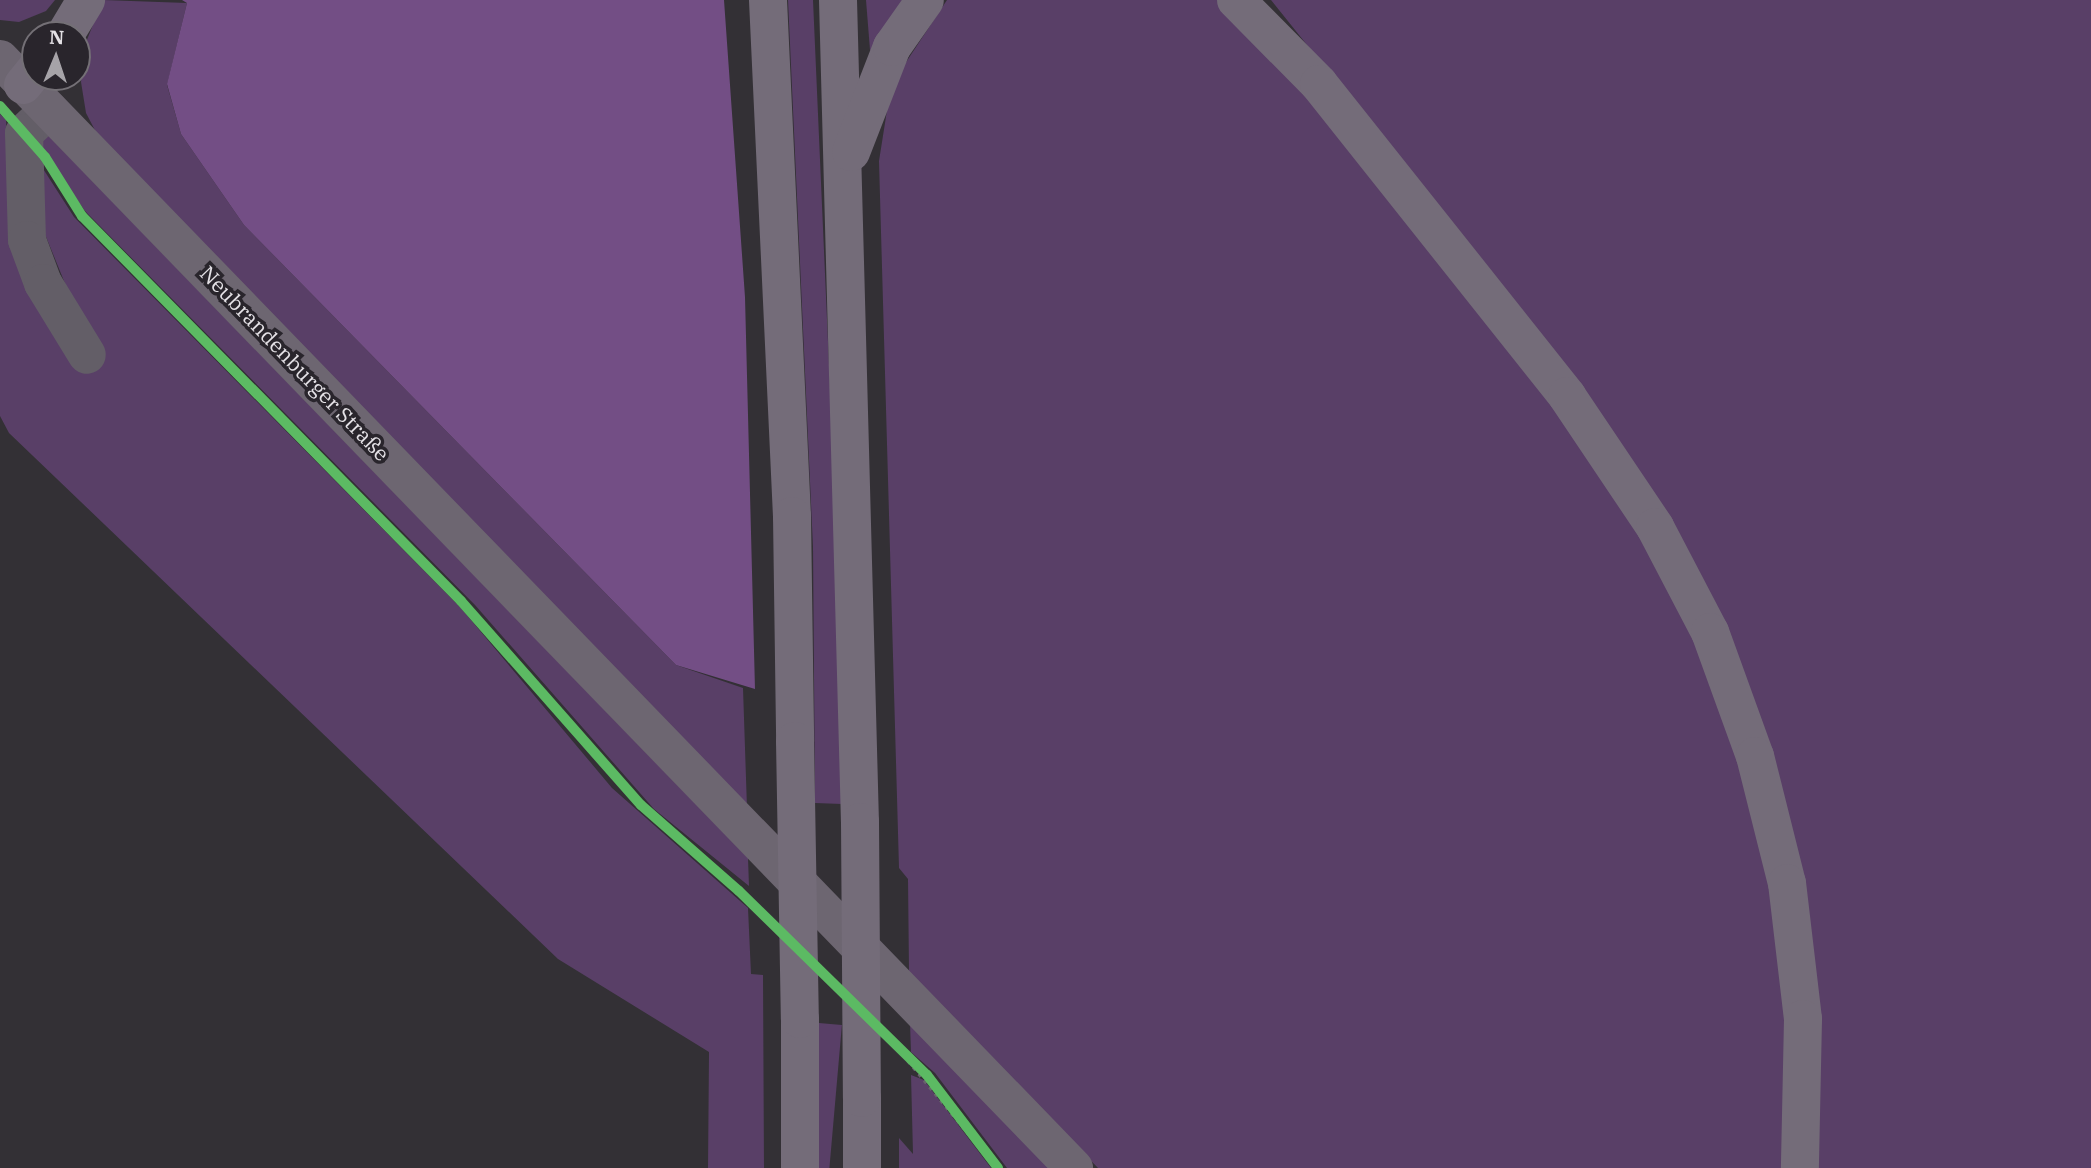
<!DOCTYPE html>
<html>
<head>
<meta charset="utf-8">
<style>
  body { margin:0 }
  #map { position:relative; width:2091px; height:1168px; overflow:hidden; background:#333035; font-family:"IBM Plex Serif",serif }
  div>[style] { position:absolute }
  .green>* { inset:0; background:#593f67; transform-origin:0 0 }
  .forest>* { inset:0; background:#734e85 }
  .path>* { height:4.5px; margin-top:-2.25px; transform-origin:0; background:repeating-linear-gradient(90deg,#67636a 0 3.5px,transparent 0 8.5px) }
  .minor>* { height:38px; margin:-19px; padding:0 19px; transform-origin:19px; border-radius:19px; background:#635e67 }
  .major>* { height:38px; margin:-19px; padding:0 19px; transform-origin:19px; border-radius:19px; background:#6d6671 }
  .highway>* { height:38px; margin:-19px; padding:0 19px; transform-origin:19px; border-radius:19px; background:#746c79 }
  .highway-bridge>* { height:38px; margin:-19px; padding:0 19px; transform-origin:19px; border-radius:19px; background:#746c79 }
  .cycleway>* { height:10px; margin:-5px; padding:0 5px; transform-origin:5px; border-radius:5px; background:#5cba63 }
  span { translate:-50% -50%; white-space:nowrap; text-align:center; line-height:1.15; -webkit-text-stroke:7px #29252c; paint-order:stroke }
  .street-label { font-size:21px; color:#e4e1e6 }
  .north { position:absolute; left:21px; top:21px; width:70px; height:70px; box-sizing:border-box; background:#29252c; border:2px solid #747076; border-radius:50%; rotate:2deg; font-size:19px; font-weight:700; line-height:28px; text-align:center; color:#e4e1e6 }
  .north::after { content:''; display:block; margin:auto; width:24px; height:32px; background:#a6a3a8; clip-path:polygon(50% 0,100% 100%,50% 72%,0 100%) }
</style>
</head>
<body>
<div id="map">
  <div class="green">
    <i style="clip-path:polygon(0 0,55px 0,46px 11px,19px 22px,0 20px)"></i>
    <i style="clip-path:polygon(103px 0,187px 3px,167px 85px,181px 134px,244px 225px,676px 665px,743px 688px,747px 808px,98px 136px,86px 113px,81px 82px,84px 47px)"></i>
    <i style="clip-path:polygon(788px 0,813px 0,837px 547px,842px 804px,815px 803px,813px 547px)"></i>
    <i style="clip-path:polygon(866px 0,909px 0,874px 53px,870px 50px)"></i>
    <i style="clip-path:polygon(947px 0,1219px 0,1274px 56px,1566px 422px,1628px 514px,1694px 639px,1735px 746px,1771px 893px,1781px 960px,1788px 1074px,1784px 1168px,1098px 1168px,909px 972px,908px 879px,899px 868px,879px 161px,891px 85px)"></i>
    <i style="clip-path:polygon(1271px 0,2091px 0,2091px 1168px,1817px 1168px,1766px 738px,1493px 277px)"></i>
    <i style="clip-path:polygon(0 114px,6px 120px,9px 168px,73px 303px,40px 222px,40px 164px,74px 217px,460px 607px,612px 788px,748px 908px,751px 974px,763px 975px,764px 1168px,708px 1168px,709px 1052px,558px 959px,9px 433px,0 416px)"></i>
    <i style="clip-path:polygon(44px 131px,748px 858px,749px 886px,654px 809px,475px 605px,85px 211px,36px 140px)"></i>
    <i style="left:819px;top:1023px;width:23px;height:145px;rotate:5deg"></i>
    <i style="clip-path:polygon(910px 1023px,1050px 1168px,1007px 1168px,935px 1073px,911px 1052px)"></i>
    <i style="clip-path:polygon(911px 1075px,924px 1080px,991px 1168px,899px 1168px,899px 1138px,913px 1154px)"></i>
  </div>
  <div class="forest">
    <i style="clip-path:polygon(182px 0,724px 0,745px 297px,755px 689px,676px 665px,244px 225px,181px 134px,167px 84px,187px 3px)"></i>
  </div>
  <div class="path">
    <i style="left:61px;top:183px;width:39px;rotate:58deg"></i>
    <i style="left:82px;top:216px;width:540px;rotate:45.45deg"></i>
    <i style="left:461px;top:601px;width:272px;rotate:48.6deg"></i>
    <i style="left:641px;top:805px;width:161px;rotate:42deg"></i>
    <i style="left:898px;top:1047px;width:157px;rotate:50.4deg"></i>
  </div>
  <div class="minor">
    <i style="left:49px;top:110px;width:34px;rotate:137deg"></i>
    <i style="left:24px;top:133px;width:107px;rotate:88.4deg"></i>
    <i style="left:27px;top:240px;width:46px;rotate:69.6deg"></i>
    <i style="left:43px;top:283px;width:84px;rotate:58.6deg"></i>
  </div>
  <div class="major">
    <i style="left:0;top:59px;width:1544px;rotate:45.92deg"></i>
  </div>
  <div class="highway">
    <i style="left:768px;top:0;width:517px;rotate:87.34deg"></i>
    <i style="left:792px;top:516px;width:225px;rotate:89.2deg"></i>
    <i style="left:838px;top:0;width:822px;rotate:88.47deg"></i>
    <i style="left:1236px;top:0;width:118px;rotate:45.3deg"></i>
    <i style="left:1319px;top:84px;width:399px;rotate:51.5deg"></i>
    <i style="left:1567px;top:396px;width:158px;rotate:56.1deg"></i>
    <i style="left:1655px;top:527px;width:119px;rotate:62.4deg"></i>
    <i style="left:1710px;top:632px;width:132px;rotate:70.1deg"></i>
    <i style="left:1755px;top:756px;width:131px;rotate:75.9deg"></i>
    <i style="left:1787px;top:883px;width:137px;rotate:83.3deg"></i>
    <i style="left:1803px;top:1019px;width:149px;rotate:91.2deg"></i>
    <i style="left:65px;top:35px;width:41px;rotate:-59deg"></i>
    <i style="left:23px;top:85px;width:19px;rotate:-51deg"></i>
    <i style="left:851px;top:152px;width:113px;rotate:-68.7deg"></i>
    <i style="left:892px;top:47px;width:57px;rotate:-54.9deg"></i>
    <i style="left:800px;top:1168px;width:149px;rotate:-90deg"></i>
    <i style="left:862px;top:1168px;width:70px;rotate:-90deg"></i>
  </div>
  <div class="highway-bridge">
    <i style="left:795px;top:741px;width:278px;rotate:89deg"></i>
    <i style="left:860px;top:822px;width:276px;rotate:89.6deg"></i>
  </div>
  <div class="cycleway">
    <i style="left:0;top:106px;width:68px;rotate:48.6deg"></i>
    <i style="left:45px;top:157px;width:70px;rotate:57.9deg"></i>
    <i style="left:82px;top:216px;width:540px;rotate:45.45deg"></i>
    <i style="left:461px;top:601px;width:272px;rotate:48.6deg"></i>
    <i style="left:641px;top:805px;width:130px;rotate:41.3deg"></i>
    <i style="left:739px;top:891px;width:263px;rotate:44.4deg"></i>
    <i style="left:927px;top:1075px;width:117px;rotate:52.6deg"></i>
  </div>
  <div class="street-label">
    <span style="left:295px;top:363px;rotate:46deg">Neubrandenburger Straße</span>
  </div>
  <div class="north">N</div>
</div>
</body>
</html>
